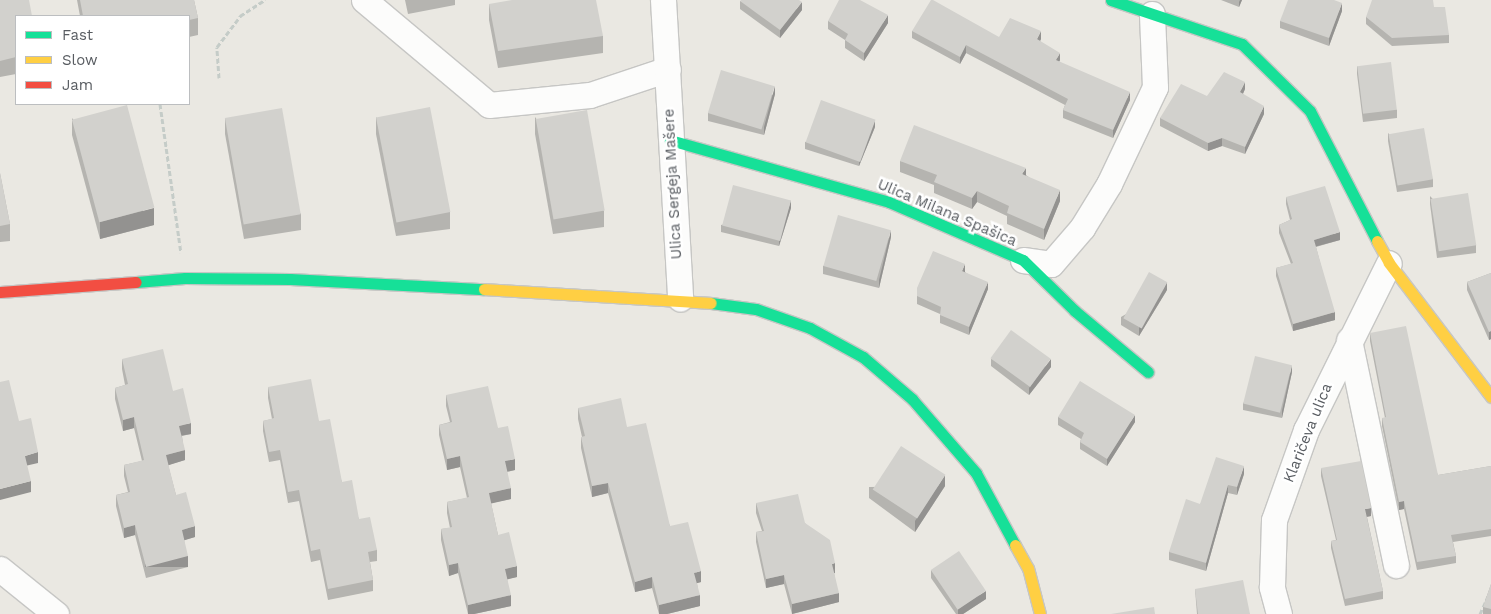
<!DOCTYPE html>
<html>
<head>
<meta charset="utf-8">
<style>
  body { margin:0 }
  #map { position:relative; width:1491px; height:614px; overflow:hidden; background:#eae8e2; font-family:"Work Sans",sans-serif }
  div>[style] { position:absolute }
  .path>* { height:3px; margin-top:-1.5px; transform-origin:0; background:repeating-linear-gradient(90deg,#c5ccc8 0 5px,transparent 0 7.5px) }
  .roads { filter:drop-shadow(1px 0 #c6c6c4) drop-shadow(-1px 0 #c6c6c4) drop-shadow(0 1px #c6c6c4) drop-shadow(0 -1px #c6c6c4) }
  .street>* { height:25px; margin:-12.5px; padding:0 12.5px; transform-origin:12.5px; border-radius:12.5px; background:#fcfcfb }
  .fast>* { height:11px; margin:-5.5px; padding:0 5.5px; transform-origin:5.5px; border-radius:5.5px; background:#16e098 }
  .slow>* { height:11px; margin:-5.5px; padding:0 5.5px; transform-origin:5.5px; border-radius:5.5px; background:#ffcf43 }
  .jam>* { height:11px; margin:-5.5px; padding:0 5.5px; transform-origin:5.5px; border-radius:5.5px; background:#f24e42 }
  .wall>* { inset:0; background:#b5b4b0 }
  .shaded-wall>* { inset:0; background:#939290; transform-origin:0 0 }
  .building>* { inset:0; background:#d2d1cd; transform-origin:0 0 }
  span { translate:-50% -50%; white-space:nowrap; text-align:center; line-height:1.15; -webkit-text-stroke:5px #fff; paint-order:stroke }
  .street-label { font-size:15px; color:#585c61 }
  .legend { position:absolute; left:15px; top:15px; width:175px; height:90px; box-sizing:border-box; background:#fff; border:1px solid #bcbec0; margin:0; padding:6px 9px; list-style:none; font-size:15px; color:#585c61 }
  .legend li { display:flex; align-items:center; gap:10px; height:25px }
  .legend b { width:25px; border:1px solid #bcbec0 }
</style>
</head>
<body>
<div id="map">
  <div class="path">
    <i style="left:219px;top:78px;width:31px;rotate:-94deg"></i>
    <i style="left:217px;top:47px;width:39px;rotate:-53deg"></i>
    <i style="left:240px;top:16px;width:30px;rotate:-33deg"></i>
    <i style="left:160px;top:104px;width:150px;rotate:82deg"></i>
    <i style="left:1480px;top:614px;width:27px;rotate:-66deg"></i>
  </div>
  <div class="roads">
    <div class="street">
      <i style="left:364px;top:0;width:163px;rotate:40deg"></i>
      <i style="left:489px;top:105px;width:101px;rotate:-5.7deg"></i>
      <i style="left:590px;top:95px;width:82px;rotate:-18.4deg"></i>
      <i style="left:663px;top:0;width:299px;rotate:86.7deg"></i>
      <i style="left:1023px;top:260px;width:28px;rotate:8deg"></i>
      <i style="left:1051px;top:264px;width:48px;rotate:-49.3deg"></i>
      <i style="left:1082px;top:228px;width:52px;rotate:-58.5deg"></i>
      <i style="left:1109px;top:184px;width:107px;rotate:-64.6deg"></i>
      <i style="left:1155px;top:87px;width:73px;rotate:-92.4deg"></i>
      <i style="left:1349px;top:340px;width:230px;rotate:78.2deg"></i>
      <i style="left:0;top:569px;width:72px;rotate:38.8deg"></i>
      <i style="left:1279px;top:614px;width:28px;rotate:-105deg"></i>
      <i style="left:1272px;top:587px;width:67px;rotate:-88.3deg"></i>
      <i style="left:1274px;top:520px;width:96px;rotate:-70.4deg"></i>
      <i style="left:1306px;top:430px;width:186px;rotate:-63.6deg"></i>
    </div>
    <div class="fast">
      <i style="left:1111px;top:0;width:138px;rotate:18.6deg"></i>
      <i style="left:1242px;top:44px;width:95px;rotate:44.6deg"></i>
      <i style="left:1310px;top:111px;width:146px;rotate:62.7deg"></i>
      <i style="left:670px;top:140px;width:228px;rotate:15.8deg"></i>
      <i style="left:889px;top:202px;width:146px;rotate:23.4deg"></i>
      <i style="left:1023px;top:260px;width:73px;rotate:44.4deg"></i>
      <i style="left:1075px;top:311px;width:95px;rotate:39.9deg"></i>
      <i style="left:136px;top:282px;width:49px;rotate:-4.7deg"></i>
      <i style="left:185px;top:278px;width:105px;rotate:0.5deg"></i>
      <i style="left:290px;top:279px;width:194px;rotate:3deg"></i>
      <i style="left:711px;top:303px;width:45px;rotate:7.6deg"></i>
      <i style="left:756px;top:309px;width:57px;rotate:19.4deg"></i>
      <i style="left:810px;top:328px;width:60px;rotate:28.7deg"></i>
      <i style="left:863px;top:357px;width:65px;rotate:40.6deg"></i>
      <i style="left:912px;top:399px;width:98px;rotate:49.1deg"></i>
      <i style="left:976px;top:473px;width:82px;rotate:61.6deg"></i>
    </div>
    <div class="slow">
      <i style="left:1377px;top:241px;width:25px;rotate:61deg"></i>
      <i style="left:1389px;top:263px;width:168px;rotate:52.7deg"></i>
      <i style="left:484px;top:289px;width:227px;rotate:3.5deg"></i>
      <i style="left:1015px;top:545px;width:26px;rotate:61deg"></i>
      <i style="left:1028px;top:568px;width:48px;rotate:75.4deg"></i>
    </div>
    <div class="jam">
      <i style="left:0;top:292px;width:136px;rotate:-4.2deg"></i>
    </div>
  </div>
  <div class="wall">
    <i style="clip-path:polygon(0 0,16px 16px,16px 74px,0 77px)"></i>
    <i style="clip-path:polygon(77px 0,194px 0,198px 18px,198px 35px,189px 37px,189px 16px,80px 16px)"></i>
    <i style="clip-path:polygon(405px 0,455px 0,455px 5px,408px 14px)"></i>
    <i style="clip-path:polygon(1221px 0,1242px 0,1239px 7px)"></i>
    <i style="clip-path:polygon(740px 1px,802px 10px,780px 38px,740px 9px)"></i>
    <i style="clip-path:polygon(489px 4px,603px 36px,603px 53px,498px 68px,489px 20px)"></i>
    <i style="clip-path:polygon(1434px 7px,1449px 35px,1449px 43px,1392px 46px,1366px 24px,1366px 17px)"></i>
    <i style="clip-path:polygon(1342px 11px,1329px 46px,1280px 28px,1280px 21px)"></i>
    <i style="clip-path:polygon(828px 21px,888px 23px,864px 61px,845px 48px,845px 40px,828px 29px)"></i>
    <i style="clip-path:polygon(912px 31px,999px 37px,1041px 39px,1040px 41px,1060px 60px,1059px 62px,1130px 100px,1113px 138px,1063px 118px,1063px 110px,1065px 105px,966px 53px,960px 64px,912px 38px)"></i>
    <i style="clip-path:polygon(1357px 66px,1397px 110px,1397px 118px,1363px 122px,1357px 74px)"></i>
    <i style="clip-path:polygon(1245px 89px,1243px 94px,1264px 114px,1245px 154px,1222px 146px,1208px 151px,1160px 126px,1160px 118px,1207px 96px)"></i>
    <i style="clip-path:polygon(775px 94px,764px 135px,708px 121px,708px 113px)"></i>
    <i style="clip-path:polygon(376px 117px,450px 212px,450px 229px,396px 236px,376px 134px)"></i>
    <i style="clip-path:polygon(535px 117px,604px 211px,604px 227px,553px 234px,535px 134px)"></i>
    <i style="clip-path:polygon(72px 118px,154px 225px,100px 239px,72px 135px)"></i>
    <i style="clip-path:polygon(225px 118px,301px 214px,301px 230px,244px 239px,225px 134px)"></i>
    <i style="clip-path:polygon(875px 127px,859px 166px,805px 149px,805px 142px)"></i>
    <i style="clip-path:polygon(1388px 133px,1433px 179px,1433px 187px,1397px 192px,1388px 141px)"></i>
    <i style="clip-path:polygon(900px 161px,1026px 175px,1060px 201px,1044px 240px,1007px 224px,1007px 216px,977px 202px,972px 209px,934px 193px,934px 185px,900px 172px)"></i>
    <i style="clip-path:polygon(0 173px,10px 224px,10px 241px,0 242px)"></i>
    <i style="clip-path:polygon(1430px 196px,1476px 245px,1476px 253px,1437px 258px,1430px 204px)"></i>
    <i style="clip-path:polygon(1286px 197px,1340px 240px,1316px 247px,1335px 320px,1293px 331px,1276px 276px,1276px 268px,1291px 264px,1279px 233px,1279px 225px,1290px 220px,1286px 204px)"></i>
    <i style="clip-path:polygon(791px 208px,779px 246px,721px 232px,721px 225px)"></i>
    <i style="clip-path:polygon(891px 237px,879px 288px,823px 274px,823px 266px)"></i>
    <i style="clip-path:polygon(965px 272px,988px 289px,969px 335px,940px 323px,940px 314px,917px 304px,917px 288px)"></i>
    <i style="clip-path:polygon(1491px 273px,1491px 339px,1489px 340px,1467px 290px,1467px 282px)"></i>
    <i style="clip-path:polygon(1167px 290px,1139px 336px,1121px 325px,1121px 317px)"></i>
    <i style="clip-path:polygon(1370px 333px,1438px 475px,1491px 466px,1491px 536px,1453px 542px,1456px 556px,1456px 563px,1417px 570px,1404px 509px,1399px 510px,1382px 426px,1382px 418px,1385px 418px,1370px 341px)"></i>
    <i style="clip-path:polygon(122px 359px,173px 391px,191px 434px,182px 436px,185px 460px,168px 465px,176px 495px,195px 537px,184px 540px,188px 567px,146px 578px,135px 535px,124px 538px,116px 506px,116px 495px,128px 492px,124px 476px,124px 465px,142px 461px,134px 428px,123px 431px,115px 399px,115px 388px,125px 385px,122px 369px)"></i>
    <i style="clip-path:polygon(991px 359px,1051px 367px,1029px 395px,991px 366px)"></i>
    <i style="clip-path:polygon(1292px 372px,1282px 418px,1243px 410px,1243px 403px)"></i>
    <i style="clip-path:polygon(268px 387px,319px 421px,342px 482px,359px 519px,377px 550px,377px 561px,370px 562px,373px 580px,373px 591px,328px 600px,320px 560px,311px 562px,299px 501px,288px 503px,280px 460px,269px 462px,263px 431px,263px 421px,272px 419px,268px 398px)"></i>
    <i style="clip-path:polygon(446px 395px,498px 428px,515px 470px,507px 472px,511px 499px,491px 503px,498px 535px,517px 577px,507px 579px,511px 606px,474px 614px,468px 614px,458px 573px,449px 576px,441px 540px,441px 529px,450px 528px,447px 513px,447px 502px,467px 498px,460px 467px,447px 470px,439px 435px,439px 425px,450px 422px,446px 406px)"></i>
    <i style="clip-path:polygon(578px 408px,627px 427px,670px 526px,701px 582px,697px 583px,700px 606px,667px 614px,659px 614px,652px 588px,635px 592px,608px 493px,592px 497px,581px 448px,581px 437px,582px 437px,578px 419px)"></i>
    <i style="clip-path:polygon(1058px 417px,1135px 422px,1107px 466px,1080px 449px,1080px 442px,1081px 439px,1058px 425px)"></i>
    <i style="clip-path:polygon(1321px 468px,1371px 516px,1367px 517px,1383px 591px,1383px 599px,1345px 606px,1331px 548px,1331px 541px,1336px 540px,1321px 476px)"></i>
    <i style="clip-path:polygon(1244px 474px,1237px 495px,1228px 493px,1206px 571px,1169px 560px,1169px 552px,1200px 504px)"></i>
    <i style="clip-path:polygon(945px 486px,915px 532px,869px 498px,869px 487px)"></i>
    <i style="clip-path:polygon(756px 503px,805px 523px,835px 573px,834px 573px,839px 602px,792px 614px,784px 584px,766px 588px,756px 542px,756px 532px,762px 531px,756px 513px)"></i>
    <i style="clip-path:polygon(931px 570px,986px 599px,963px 614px,956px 614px,931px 578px)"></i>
    <i style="clip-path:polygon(1491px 584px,1491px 614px,1483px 614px,1483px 607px)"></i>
    <i style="clip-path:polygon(1195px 589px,1250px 614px,1197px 614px)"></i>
  </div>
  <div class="shaded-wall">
    <i style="clip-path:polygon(1240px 0,1242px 0,1239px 7px,1239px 2px)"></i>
    <i style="clip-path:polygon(802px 2px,802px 10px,780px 38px,780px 30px)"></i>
    <i style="clip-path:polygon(1342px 3px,1342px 11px,1329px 46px,1329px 38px)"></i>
    <i style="clip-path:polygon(888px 15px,888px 23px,864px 61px,864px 53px)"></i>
    <i style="clip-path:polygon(1041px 31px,1041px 39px,1037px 47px,1037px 39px)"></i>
    <i style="clip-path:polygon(966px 45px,966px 53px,960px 64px,960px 57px)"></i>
    <i style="clip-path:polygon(1060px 53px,1060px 60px,1056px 68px,1056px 60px)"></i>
    <i style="clip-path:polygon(1245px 82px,1245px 89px,1240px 100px,1240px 92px)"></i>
    <i style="clip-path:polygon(775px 86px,775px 94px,764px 135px,764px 127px)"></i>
    <i style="clip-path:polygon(1130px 92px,1130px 100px,1113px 138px,1113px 130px)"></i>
    <i style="clip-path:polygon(1264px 106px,1264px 114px,1245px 154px,1245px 147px)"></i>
    <i style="clip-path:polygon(875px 120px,875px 127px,859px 166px,859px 159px)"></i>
    <i style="clip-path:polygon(1222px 138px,1222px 146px,1208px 151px,1208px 143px)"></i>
    <i style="clip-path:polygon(1026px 168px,1026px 179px,1022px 174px)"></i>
    <i style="clip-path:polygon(1060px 190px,1060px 201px,1044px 240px,1044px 229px)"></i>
    <i style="clip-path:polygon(977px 191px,977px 202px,972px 209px,972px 198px)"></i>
    <i style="clip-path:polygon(791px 200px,791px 208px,779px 246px,779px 238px)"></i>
    <i style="clip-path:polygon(154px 208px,154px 225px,100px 239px,100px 222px)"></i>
    <i style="clip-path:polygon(891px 230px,891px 237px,879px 288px,879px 280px)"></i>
    <i style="clip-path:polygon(1340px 232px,1340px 240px,1314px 247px,1314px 240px)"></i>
    <i style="clip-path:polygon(965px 264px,965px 272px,962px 278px,962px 271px)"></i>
    <i style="clip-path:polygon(988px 282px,988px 289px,969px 335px,969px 327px)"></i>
    <i style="clip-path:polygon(1167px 282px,1167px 290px,1139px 336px,1139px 328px)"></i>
    <i style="clip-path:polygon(1335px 312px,1335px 320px,1293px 331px,1293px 324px)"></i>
    <i style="clip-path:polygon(1491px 331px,1491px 339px,1489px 340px,1489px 332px)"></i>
    <i style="clip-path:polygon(1051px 359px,1051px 367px,1029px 395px,1029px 388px)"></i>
    <i style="clip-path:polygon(1292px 365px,1292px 372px,1282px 418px,1282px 411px)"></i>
    <i style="clip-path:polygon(1135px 415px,1135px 422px,1107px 466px,1107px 459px)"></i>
    <i style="clip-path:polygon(134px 417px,134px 428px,123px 431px,123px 420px)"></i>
    <i style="clip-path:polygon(191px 423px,191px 434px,179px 436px,179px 426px)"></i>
    <i style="clip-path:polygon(185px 450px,185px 460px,166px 466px,166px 455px)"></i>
    <i style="clip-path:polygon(38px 452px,38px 463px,25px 466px,25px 456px)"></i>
    <i style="clip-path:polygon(460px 456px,460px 467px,447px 470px,447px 459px)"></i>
    <i style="clip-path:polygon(515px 459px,515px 470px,505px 472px,505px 461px)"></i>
    <i style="clip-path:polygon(1244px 466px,1244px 474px,1237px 495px,1237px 487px)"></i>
    <i style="clip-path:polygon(945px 475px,945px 486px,915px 532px,915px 521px)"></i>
    <i style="clip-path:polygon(31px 481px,31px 492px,0 500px,0 489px)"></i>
    <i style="clip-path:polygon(608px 483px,608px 493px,592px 497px,592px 486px)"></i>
    <i style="clip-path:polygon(1228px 485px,1228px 493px,1206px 571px,1206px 563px)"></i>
    <i style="clip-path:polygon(511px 488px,511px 499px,489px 504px,489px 493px)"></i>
    <i style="clip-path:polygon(1404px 501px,1404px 509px,1399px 510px,1399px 502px)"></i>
    <i style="clip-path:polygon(1371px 508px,1371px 516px,1365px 517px,1365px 509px)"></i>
    <i style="clip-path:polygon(135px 525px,135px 535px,124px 538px,124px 528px)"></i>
    <i style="clip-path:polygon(195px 526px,195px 537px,182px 541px,182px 530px)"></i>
    <i style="left:188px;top:556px;width:11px;height:43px;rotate:90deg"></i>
    <i style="clip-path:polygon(458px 563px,458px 573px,449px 576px,449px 565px)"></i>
    <i style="clip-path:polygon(835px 563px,835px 573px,832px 574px,832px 564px)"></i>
    <i style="clip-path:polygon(517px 566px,517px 577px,505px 580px,505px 569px)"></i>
    <i style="clip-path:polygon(701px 571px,701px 582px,694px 584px,694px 573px)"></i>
    <i style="clip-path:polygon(784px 575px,784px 584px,766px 588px,766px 579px)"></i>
    <i style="clip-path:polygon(652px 577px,652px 588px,635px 592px,635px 582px)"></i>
    <i style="clip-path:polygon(986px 591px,986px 599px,963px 614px,958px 614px,958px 609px)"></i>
    <i style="clip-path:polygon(839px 593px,839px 602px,792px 614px,792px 604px)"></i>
    <i style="clip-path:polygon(511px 595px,511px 606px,474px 614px,468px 614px,468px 605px)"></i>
    <i style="clip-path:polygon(700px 595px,700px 606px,667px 614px,659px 614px,659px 605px)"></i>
  </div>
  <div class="building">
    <i style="clip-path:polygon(0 0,29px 0,32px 16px,16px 16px,16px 57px,0 61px)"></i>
    <i style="clip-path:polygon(80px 0,194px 0,198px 18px,189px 20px,189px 16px,83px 16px)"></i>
    <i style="clip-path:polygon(512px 0,596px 0,603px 36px,498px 51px,489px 4px)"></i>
    <i style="clip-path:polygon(741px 0,799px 0,802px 2px,780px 30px,740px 1px)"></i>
    <i style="clip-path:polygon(839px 0,860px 0,888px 15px,864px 53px,845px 40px,848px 34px,828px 21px)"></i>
    <i style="clip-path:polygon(931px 0,933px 0,999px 37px,1010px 18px,1041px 31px,1037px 39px,1060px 53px,1056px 60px,1130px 92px,1113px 130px,1063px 110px,1068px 99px,966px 45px,960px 57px,912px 31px)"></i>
    <i style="clip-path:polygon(1288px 0,1334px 0,1342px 3px,1329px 38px,1280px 21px)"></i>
    <i style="clip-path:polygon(1372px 0,1433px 0,1434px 7px,1445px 7px,1449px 35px,1392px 38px,1366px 17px)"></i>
    <i style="left:1391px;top:62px;width:48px;height:34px;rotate:83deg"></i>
    <i style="left:721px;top:70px;width:56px;height:45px;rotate:17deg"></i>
    <i style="clip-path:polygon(1224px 72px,1245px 82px,1240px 92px,1264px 106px,1245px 147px,1222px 138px,1208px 143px,1160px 118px,1181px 84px,1207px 96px)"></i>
    <i style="left:821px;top:100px;width:58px;height:45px;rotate:20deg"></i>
    <i style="left:127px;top:105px;width:106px;height:57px;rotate:75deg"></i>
    <i style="left:430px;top:107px;width:107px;height:55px;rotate:79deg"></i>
    <i style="left:282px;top:108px;width:108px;height:58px;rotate:80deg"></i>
    <i style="left:587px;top:110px;width:102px;height:52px;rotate:80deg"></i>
    <i style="clip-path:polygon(914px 125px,1026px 168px,1022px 174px,1060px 190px,1044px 229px,1007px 213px,1009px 206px,977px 191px,972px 198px,934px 182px,937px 175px,900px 161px)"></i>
    <i style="left:1424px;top:128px;width:52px;height:36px;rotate:80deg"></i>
    <i style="clip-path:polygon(0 173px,10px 224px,0 226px)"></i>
    <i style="left:733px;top:185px;width:60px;height:42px;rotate:15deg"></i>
    <i style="clip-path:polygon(1325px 186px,1340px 232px,1314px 240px,1335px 312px,1293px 324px,1276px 268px,1293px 263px,1279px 225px,1292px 219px,1286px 197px)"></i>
    <i style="left:1468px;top:193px;width:53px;height:38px;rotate:81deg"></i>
    <i style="left:838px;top:215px;width:55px;height:53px;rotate:16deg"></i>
    <i style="clip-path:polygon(933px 251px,965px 264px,962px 271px,988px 282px,969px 327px,940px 315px,941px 307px,917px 296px,917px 288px)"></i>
    <i style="left:1149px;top:272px;width:21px;height:53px;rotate:29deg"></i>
    <i style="clip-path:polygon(1491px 273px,1491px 331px,1489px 332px,1467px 282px)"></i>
    <i style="clip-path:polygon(1406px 326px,1438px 475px,1491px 466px,1491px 529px,1451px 535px,1456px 556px,1417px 562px,1404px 501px,1399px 502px,1382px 418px,1386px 417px,1370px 333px)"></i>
    <i style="left:1011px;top:330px;width:49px;height:35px;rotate:36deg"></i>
    <i style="clip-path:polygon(163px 349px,173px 391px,183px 388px,191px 423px,179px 426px,185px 450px,166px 455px,176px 495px,186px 492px,195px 526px,182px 530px,188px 556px,146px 567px,135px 525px,124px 528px,116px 495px,130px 492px,124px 465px,144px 460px,134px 417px,123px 420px,115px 388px,128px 384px,122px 359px)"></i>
    <i style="left:1255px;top:356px;width:38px;height:49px;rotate:14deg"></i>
    <i style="clip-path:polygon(311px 379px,319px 421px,330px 419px,342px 482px,352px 480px,359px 519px,370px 517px,377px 550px,368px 552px,373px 580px,328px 589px,320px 549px,311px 551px,299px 490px,288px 492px,280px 450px,269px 452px,263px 421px,274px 418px,268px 387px)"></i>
    <i style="clip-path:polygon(9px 380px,19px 421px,31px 418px,38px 452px,25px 456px,31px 481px,0 489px,0 382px)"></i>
    <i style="clip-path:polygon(1080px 381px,1135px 415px,1107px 459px,1080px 442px,1084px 433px,1058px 417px)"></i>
    <i style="clip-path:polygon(488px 386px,498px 428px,508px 426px,515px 459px,505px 461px,511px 488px,489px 493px,498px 535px,509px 532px,517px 566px,505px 569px,511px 595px,468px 605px,458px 563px,449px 565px,441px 529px,452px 527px,447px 502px,469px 497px,460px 456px,447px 459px,439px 425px,452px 422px,446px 395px)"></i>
    <i style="clip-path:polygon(621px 398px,627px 427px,646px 423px,670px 526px,688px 522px,701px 571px,694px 573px,700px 595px,659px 605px,652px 577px,635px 582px,608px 483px,592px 486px,581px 437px,585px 436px,578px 408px)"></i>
    <i style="left:901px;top:446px;width:53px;height:52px;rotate:33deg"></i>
    <i style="clip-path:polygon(1216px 457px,1244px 466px,1237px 487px,1228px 485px,1206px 563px,1169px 552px,1186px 499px,1200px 504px)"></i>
    <i style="clip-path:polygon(1361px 461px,1371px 508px,1365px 509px,1383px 591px,1345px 599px,1331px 541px,1337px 540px,1321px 468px)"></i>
    <i style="clip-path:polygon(798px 494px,805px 523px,830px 540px,835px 563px,832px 564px,839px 593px,792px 604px,784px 575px,766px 579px,756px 532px,764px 531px,756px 503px)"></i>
    <i style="left:959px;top:551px;width:48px;height:34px;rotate:56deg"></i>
    <i style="clip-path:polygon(1243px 580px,1250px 614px,1198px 614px,1195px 589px)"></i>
    <i style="clip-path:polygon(1491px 584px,1491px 609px,1483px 607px)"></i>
    <i style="clip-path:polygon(1154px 607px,1155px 614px,1111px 614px)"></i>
  </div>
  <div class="street-label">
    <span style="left:673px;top:184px;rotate:-93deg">Ulica Sergeja Mašere</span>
    <span style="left:947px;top:213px;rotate:23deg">Ulica Milana Spašica</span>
    <span style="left:1308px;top:433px;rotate:-68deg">Klaričeva ulica</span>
  </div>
  <ul class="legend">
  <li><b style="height:6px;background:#16e098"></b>Fast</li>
  <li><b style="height:6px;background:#ffcf43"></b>Slow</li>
  <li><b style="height:6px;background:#f24e42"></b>Jam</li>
  </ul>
</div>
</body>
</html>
